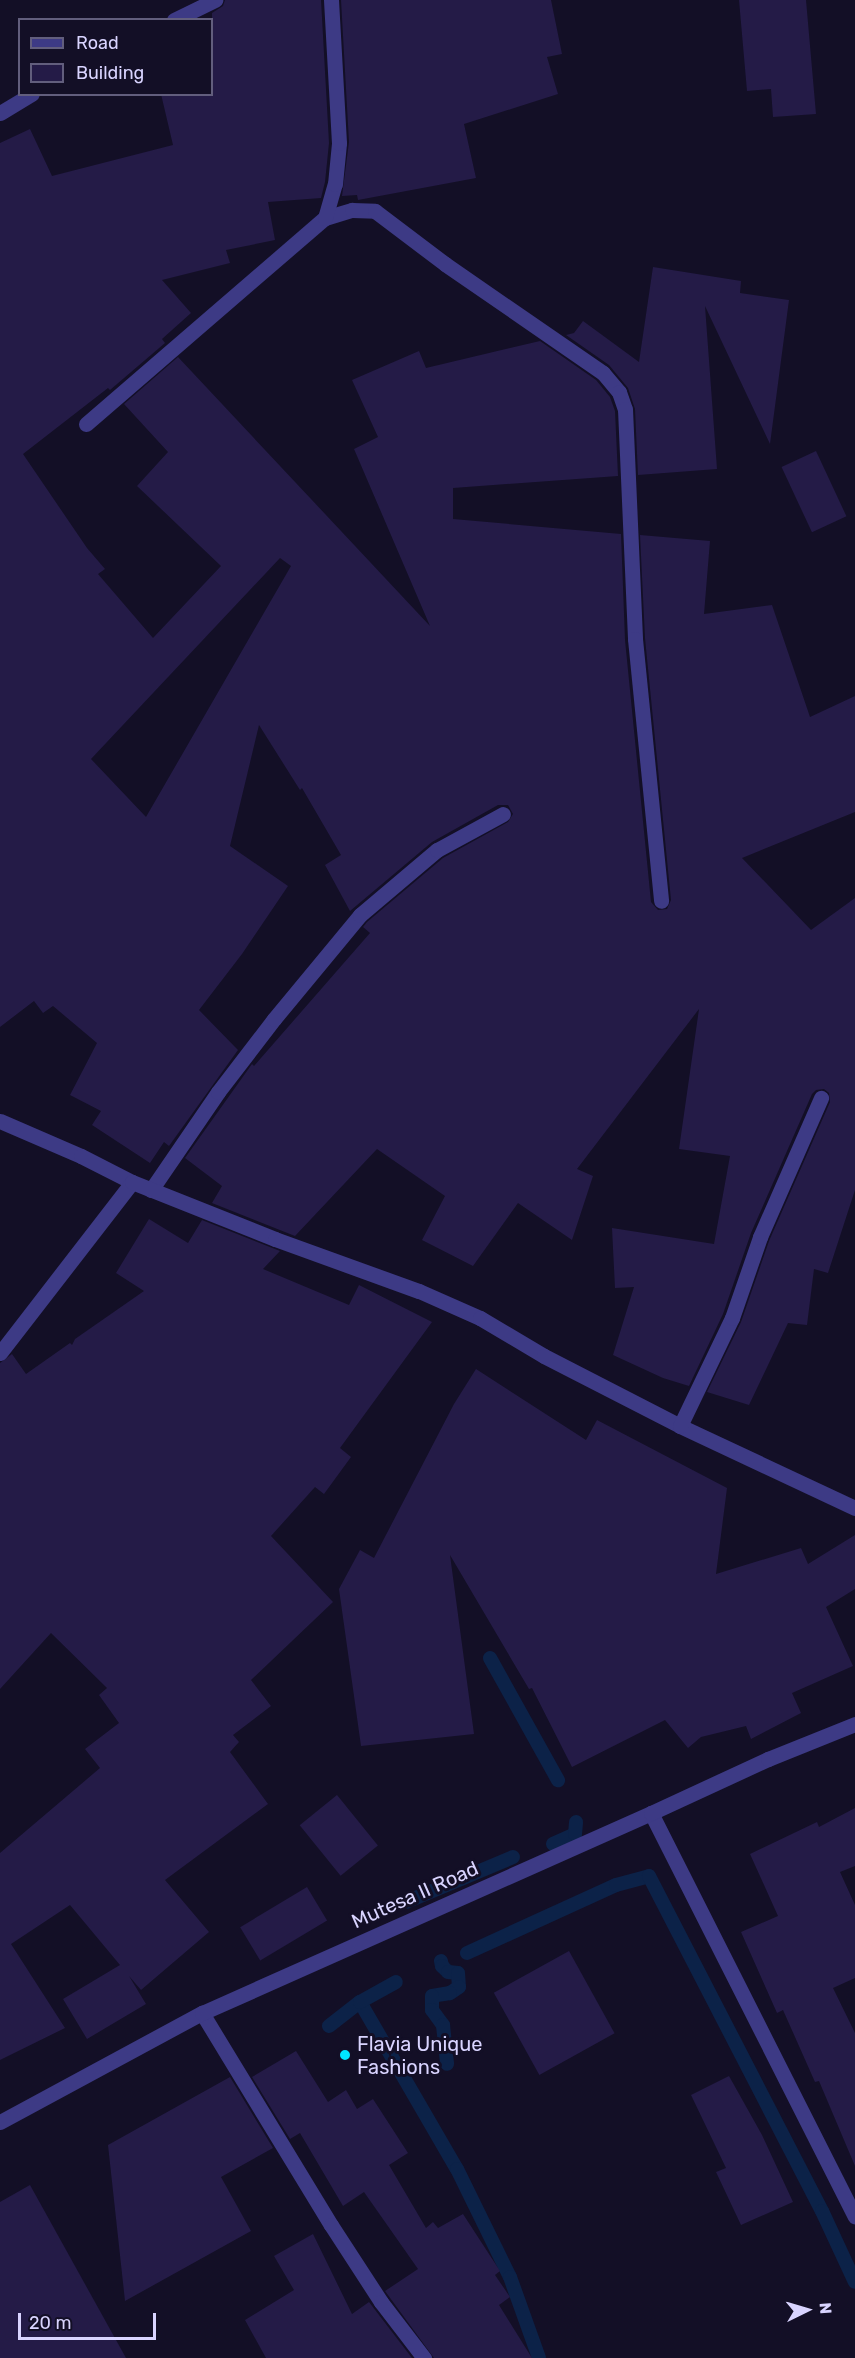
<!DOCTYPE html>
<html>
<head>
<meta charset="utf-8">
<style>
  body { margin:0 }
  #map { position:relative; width:855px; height:2358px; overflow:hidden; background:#130f26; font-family:Rubik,sans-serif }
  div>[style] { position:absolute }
  .stream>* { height:14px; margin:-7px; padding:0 7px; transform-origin:7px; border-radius:7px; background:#0c2248 }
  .building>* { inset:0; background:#241b47; transform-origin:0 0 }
  .minor>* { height:15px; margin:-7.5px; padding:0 7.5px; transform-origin:7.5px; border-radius:7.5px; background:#3d3a85 }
  .dots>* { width:16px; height:16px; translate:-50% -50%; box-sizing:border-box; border:3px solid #130f26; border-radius:50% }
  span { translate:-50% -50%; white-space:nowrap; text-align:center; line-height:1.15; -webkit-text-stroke:6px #130f26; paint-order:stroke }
  .street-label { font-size:20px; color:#d9d4ff }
  .poi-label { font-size:20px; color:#d9d4ff }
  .left { translate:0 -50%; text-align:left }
  .legend { position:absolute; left:18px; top:18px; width:195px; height:78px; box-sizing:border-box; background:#130f26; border:2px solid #625e7d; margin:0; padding:8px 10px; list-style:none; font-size:18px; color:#d9d4ff }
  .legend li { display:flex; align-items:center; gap:12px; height:30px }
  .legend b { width:30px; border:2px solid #625e7d }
  .north { position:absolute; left:777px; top:2280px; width:60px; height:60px; -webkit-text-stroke:4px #130f26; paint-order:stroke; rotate:85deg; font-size:16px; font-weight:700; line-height:24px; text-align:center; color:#d9d4ff }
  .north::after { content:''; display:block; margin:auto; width:21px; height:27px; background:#d9d4ff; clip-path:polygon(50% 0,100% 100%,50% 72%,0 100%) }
  .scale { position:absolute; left:18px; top:2313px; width:138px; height:27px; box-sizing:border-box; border:3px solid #d9d4ff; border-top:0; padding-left:8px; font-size:18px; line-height:21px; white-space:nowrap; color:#d9d4ff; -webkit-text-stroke:4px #130f26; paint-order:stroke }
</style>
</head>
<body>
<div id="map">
  <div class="stream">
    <i style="left:490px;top:1658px;width:140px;rotate:60.9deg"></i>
    <i style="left:553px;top:1844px;width:24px;rotate:-24deg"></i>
    <i style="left:575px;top:1834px;width:12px;rotate:-85deg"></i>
    <i style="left:406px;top:1902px;width:116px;rotate:-22.8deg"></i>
    <i style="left:467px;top:1953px;width:164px;rotate:-24.5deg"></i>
    <i style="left:616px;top:1885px;width:34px;rotate:-15deg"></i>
    <i style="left:649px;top:1876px;width:377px;rotate:62.7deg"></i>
    <i style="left:822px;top:2211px;width:78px;rotate:65.1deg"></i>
    <i style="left:441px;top:1961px;width:5px;rotate:79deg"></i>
    <i style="left:442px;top:1966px;width:8px;rotate:45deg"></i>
    <i style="left:448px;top:1972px;width:10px;rotate:6deg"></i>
    <i style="left:458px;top:1973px;width:14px;rotate:86deg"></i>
    <i style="left:459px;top:1987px;width:11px;rotate:146deg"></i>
    <i style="left:450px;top:1993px;width:18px;rotate:171deg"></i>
    <i style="left:432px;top:1996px;width:14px;rotate:90deg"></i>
    <i style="left:432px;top:2010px;width:19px;rotate:54deg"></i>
    <i style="left:443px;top:2025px;width:39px;rotate:84deg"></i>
    <i style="left:360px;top:2002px;width:193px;rotate:59.9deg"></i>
    <i style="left:457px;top:2169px;width:120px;rotate:63.9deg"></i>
    <i style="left:510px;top:2277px;width:86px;rotate:70.3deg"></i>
    <i style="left:329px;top:2026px;width:39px;rotate:-38deg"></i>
    <i style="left:360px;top:2002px;width:41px;rotate:-29.1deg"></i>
  </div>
  <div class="building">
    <i style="clip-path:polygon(evenodd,225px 0,321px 0,329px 143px,325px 182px,321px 198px,268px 202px,275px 240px,226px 250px,230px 263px,162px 280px,191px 313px,162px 339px,165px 343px,110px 390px,108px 388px,23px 454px,87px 548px,105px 569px,98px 574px,153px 638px,221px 566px,137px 486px,168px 452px,124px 404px,178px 357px,430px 626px,354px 449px,378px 437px,352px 380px,419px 351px,426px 368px,540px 341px,596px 380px,610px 397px,615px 411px,618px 476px,453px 488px,453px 519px,621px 534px,625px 640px,651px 902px,658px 910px,667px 909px,671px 900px,645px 638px,640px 535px,710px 541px,704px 614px,772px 605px,810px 717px,855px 696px,855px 812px,742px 858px,811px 930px,855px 898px,855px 1190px,828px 1273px,814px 1269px,807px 1325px,788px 1323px,749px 1405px,707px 1392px,741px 1322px,769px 1241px,830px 1102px,829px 1093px,824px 1089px,816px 1090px,812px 1094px,751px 1233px,723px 1314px,689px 1386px,663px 1378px,613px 1355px,634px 1287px,615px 1288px,612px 1228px,714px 1244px,730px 1156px,679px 1149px,699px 1009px,577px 1169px,593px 1176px,572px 1240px,518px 1203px,473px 1266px,422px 1240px,445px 1196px,377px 1149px,295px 1236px,212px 1203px,222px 1186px,185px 1158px,252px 1064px,254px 1066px,370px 933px,363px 927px,367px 922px,443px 858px,508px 822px,513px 814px,508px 805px,498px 805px,432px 842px,350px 911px,325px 865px,341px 855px,302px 788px,300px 790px,259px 725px,230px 846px,288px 886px,242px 954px,199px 1010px,238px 1050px,169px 1146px,164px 1142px,150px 1163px,92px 1125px,101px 1111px,70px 1095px,97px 1043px,53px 1006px,43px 1013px,34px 1001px,0 1027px,0 143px,30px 129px,52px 176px,173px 145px,161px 94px,212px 94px,212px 13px,223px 6px,225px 0,280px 558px,291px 566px,146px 817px,91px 759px,280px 558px)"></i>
    <i style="clip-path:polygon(341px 0,551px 0,562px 54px,547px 57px,558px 94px,464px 124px,476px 178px,358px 200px,357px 195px,342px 196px,349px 142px)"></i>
    <i style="clip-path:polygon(739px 0,806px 0,816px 114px,773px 117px,771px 89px,747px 91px)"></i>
    <i style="clip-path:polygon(653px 267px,741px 281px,740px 293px,789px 300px,770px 444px,705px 306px,717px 469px,638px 475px,635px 409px,628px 388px,609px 365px,566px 335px,574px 333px,583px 321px,639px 362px)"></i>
    <i style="left:816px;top:451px;width:72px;height:38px;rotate:65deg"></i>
    <i style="clip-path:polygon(149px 1219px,188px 1243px,202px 1220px,280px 1251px,263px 1269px,349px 1305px,359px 1285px,432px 1322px,340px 1448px,351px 1457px,324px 1494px,315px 1487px,271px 1536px,333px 1602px,251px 1680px,271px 1706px,233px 1735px,239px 1742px,230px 1752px,268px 1804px,165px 1880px,209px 1932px,141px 1990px,129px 1976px,146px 2004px,87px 2039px,63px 1999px,120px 1965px,70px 1905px,11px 1944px,65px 2028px,0 2060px,0 1853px,100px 1768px,85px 1749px,119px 1723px,99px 1695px,107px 1688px,51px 1633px,0 1689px,0 1363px,12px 1354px,26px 1374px,70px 1343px,72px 1345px,75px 1339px,144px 1291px,116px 1273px)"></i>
    <i style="clip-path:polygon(476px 1369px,586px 1440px,597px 1420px,727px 1488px,716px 1574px,801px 1548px,808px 1564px,855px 1535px,855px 1589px,826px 1607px,853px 1666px,792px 1693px,801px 1713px,751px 1739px,746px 1726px,701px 1737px,688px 1748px,665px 1720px,572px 1767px,532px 1688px,529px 1689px,450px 1555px,474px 1734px,361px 1746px,339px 1589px,360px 1550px,374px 1558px,454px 1404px)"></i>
    <i style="left:337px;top:1795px;width:65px;height:48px;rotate:51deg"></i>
    <i style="clip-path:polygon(855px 1808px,855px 1866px,840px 1872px,855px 1905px,855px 1978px,833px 1988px,855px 2033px,855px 2166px,819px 2081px,815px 2082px,783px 2010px,777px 2013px,741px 1932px,778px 1916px,750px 1854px,817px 1822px,819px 1827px)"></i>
    <i style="left:307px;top:1887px;width:39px;height:78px;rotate:59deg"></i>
    <i style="left:569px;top:1951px;width:94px;height:86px;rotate:61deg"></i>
    <i style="clip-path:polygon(296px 2051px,328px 2102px,346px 2090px,357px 2109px,373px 2099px,408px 2153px,389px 2165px,426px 2228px,433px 2222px,438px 2228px,463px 2214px,500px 2271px,495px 2275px,510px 2297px,499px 2305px,532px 2358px,434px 2358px,385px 2291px,418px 2269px,364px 2192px,343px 2206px,300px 2133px,290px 2139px,252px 2077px)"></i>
    <i style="clip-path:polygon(729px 2076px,762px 2135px,793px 2202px,741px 2225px,716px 2172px,726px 2168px,691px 2095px)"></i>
    <i style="clip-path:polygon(230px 2077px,273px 2148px,221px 2177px,251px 2231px,125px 2301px,108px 2145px)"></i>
    <i style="clip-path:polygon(30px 2185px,126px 2358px,0 2358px,0 2202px)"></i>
    <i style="clip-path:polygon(313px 2234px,352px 2314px,369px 2302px,412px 2358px,266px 2358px,245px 2320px,294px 2290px,274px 2256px)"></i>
  </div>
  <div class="minor">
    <i style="left:174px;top:20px;width:46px;rotate:-26deg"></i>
    <i style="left:0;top:113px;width:37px;rotate:-31deg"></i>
    <i style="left:325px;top:218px;width:28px;rotate:-17deg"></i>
    <i style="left:352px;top:210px;width:23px;rotate:2deg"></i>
    <i style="left:375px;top:211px;width:88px;rotate:37.1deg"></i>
    <i style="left:445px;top:264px;width:192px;rotate:34.6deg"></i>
    <i style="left:603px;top:373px;width:25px;rotate:50deg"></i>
    <i style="left:619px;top:392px;width:18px;rotate:71deg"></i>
    <i style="left:625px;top:409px;width:230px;rotate:87.5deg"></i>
    <i style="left:635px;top:639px;width:263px;rotate:84.3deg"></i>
    <i style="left:86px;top:424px;width:316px;rotate:-40.8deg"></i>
    <i style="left:325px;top:218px;width:35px;rotate:-74deg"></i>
    <i style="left:335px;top:184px;width:41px;rotate:-84.4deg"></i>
    <i style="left:339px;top:143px;width:143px;rotate:-93.2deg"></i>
    <i style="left:0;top:1121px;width:88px;rotate:23.4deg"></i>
    <i style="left:81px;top:1156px;width:57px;rotate:27deg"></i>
    <i style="left:151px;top:1190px;width:119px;rotate:-55.6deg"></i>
    <i style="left:218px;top:1092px;width:92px;rotate:-52.5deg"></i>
    <i style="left:274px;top:1019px;width:135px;rotate:-50.4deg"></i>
    <i style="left:360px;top:915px;width:101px;rotate:-40.2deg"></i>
    <i style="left:437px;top:850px;width:75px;rotate:-28.6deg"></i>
    <i style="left:0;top:1353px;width:216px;rotate:-52.3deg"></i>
    <i style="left:132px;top:1182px;width:154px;rotate:21.7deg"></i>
    <i style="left:275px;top:1239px;width:153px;rotate:19.9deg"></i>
    <i style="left:419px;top:1291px;width:67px;rotate:23.9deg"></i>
    <i style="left:480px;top:1318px;width:74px;rotate:30.7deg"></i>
    <i style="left:544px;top:1356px;width:153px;rotate:27.2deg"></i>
    <i style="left:680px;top:1426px;width:193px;rotate:25.1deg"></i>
    <i style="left:680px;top:1426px;width:120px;rotate:-64.3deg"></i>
    <i style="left:732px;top:1318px;width:86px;rotate:-70.9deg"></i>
    <i style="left:760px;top:1237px;width:152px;rotate:-66.3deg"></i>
    <i style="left:651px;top:1813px;width:452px;rotate:63.2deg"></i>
    <i style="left:202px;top:2013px;width:248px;rotate:58.7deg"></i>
    <i style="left:331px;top:2225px;width:92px;rotate:57deg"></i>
    <i style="left:381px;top:2302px;width:71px;rotate:52.5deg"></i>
    <i style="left:0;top:2122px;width:230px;rotate:-28.4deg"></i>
    <i style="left:202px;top:2013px;width:492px;rotate:-24deg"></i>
    <i style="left:651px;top:1813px;width:129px;rotate:-24.8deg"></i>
    <i style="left:768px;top:1759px;width:94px;rotate:-21.9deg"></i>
  </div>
  <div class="dots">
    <i style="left:345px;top:2055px;background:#00e5ff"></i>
  </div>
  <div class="street-label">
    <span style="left:415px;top:1895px;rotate:-24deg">Mutesa II Road</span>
  </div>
  <div class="poi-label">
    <span class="left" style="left:357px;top:2056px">Flavia Unique<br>Fashions</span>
  </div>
  <ul class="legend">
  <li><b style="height:8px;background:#3d3a85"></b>Road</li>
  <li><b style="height:16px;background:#241b47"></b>Building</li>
  </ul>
  <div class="north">N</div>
  <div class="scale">20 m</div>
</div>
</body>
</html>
